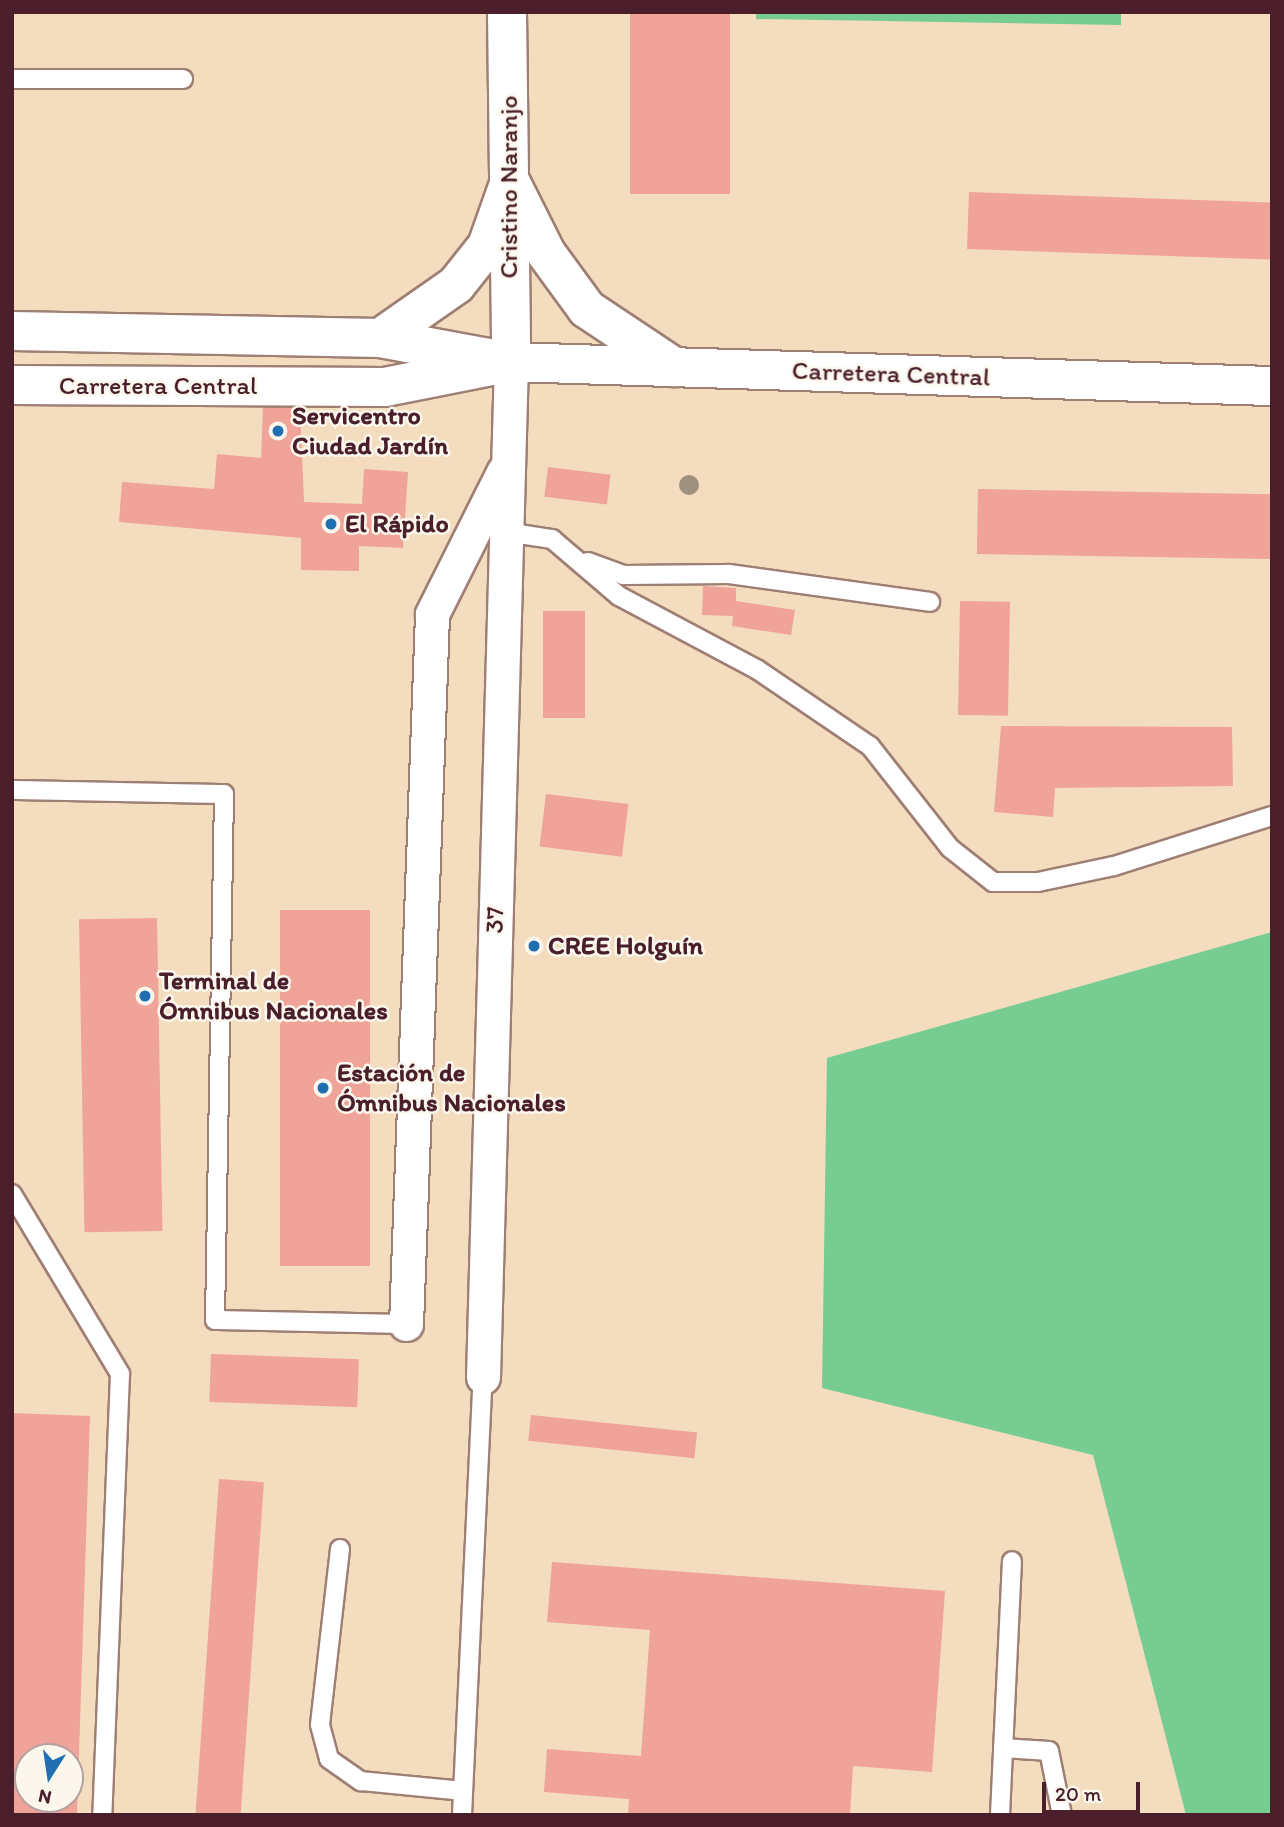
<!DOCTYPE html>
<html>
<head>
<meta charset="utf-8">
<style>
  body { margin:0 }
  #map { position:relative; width:1284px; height:1827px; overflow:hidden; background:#f4dcbe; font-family:Itim,sans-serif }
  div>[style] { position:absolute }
  .green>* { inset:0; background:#76cc91 }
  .building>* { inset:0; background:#f0a398; transform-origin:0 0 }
  .roads { filter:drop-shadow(2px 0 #9f7e74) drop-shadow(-2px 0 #9f7e74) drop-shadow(0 2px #9f7e74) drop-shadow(0 -2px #9f7e74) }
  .service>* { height:18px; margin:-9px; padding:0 9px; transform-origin:9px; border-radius:9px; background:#fff }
  .minor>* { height:33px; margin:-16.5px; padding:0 16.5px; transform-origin:16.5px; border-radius:16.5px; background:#fff }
  .tertiary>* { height:38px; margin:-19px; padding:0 19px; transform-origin:19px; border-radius:19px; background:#fff }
  .primary>* { height:38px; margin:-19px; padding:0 19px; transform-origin:19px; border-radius:19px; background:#fff }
  .trees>* { width:20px; height:20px; margin:-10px; border-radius:50%; background:#9e917e }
  .dots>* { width:19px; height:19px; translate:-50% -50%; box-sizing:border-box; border:4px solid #fbf7ec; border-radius:50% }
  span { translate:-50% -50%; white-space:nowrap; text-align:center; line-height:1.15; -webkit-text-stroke:5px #fbf7ec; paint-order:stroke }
  .street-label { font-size:26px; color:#4a1f2b }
  .poi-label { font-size:26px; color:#4a1f2b; font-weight:700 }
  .left { translate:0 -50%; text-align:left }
  .frame { position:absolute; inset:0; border:14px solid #4a1f2b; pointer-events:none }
  .north { position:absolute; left:14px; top:1743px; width:70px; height:70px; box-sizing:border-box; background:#fbf7ec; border:2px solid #b4a19f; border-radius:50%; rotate:192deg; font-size:19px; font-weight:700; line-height:28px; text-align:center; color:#4a1f2b }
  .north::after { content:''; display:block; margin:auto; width:24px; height:32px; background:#1f6fb2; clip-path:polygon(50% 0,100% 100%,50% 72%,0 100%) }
  .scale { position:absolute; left:1042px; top:1782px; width:98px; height:32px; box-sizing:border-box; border:4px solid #4a1f2b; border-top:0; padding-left:9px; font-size:21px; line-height:24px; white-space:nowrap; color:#4a1f2b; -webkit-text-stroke:5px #fbf7ec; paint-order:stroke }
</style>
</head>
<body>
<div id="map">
  <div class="green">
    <i style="clip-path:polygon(756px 12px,1121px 12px,1121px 25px,756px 19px)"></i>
    <i style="clip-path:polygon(1272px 932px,1272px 1815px,1186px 1815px,1093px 1455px,822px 1388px,827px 1058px)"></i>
  </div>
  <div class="building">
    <i style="left:630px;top:12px;width:100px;height:182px"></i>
    <i style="left:969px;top:192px;width:303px;height:57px;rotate:2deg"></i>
    <i style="clip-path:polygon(263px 406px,300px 408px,304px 502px,362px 504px,364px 469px,408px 472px,403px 548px,359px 546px,359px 571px,301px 570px,301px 538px,119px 522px,122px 482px,214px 489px,217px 454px,261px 458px)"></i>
    <i style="left:548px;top:467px;width:63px;height:30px;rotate:7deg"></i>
    <i style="left:978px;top:489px;width:294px;height:65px;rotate:1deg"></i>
    <i style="clip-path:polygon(703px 586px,736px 588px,736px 601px,795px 610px,791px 635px,732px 626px,733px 616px,702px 615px)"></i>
    <i style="left:960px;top:601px;width:50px;height:114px;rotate:1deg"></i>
    <i style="left:543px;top:611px;width:42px;height:107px"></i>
    <i style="clip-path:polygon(1001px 726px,1232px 727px,1233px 786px,1055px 788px,1053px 817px,994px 812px)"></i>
    <i style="left:546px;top:794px;width:83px;height:53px;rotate:7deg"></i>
    <i style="left:280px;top:910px;width:90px;height:356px"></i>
    <i style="left:157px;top:918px;width:313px;height:78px;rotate:89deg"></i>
    <i style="left:211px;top:1354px;width:148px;height:48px;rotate:2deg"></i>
    <i style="clip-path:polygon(evenodd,12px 1413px,90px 1416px,77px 1815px,12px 1815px,12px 1413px,28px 1757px,70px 1757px,70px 1799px,28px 1799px,28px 1757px)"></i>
    <i style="left:531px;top:1415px;width:167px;height:26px;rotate:6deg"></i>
    <i style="left:219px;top:1479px;width:45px;height:337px;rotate:4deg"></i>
    <i style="clip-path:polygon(552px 1562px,945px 1591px,932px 1772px,853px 1766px,850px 1815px,628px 1815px,629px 1799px,544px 1792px,547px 1749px,641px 1756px,650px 1630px,547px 1622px)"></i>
  </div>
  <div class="roads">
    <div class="service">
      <i style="left:12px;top:79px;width:171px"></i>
      <i style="left:506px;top:532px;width:47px;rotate:8.7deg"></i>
      <i style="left:552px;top:539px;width:88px;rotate:40.4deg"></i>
      <i style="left:619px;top:596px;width:157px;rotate:28deg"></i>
      <i style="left:758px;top:670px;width:135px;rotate:34.2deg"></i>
      <i style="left:870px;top:746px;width:130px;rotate:51.9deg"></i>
      <i style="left:950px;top:848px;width:55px;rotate:38.3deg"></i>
      <i style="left:993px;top:882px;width:45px"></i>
      <i style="left:1038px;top:882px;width:78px;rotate:-11.9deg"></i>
      <i style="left:1114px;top:866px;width:166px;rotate:-17.6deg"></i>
      <i style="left:588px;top:562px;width:37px;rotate:20deg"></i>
      <i style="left:623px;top:575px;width:106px;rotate:-0.5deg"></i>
      <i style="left:729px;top:574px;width:203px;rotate:7.9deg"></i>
      <i style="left:12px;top:790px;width:212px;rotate:1.1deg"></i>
      <i style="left:224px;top:794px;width:526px;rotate:90.98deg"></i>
      <i style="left:215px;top:1320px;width:191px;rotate:1.2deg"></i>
      <i style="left:12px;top:1194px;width:210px;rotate:59deg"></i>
      <i style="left:120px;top:1374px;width:441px;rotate:92.3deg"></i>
      <i style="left:340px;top:1549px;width:177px;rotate:96.5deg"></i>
      <i style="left:320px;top:1725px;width:35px;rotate:75deg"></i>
      <i style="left:329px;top:1759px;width:39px;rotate:35deg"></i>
      <i style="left:361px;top:1781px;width:102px;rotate:5.6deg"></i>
      <i style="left:1003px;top:1748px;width:46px;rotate:3.7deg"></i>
      <i style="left:1049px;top:1751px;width:65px;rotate:78.5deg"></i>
      <i style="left:462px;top:1815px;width:439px;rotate:-87.3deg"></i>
      <i style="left:1000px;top:1815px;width:254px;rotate:-87.3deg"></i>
    </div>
    <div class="minor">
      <i style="left:406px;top:1324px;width:710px;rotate:-87.9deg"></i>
      <i style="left:432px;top:614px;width:159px;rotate:-63.4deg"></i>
      <i style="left:483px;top:1377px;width:1015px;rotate:-88.42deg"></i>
    </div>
    <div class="tertiary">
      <i style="left:507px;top:12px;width:350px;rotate:89.3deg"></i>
    </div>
    <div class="primary">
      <i style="left:510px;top:181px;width:80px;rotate:63.4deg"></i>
      <i style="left:546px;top:253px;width:69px;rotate:53.8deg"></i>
      <i style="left:587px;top:309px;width:105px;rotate:33.7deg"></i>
      <i style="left:12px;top:331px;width:368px;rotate:1.1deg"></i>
      <i style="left:380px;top:338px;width:133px;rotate:10.4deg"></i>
      <i style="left:511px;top:362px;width:761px;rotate:1.81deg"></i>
      <i style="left:380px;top:338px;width:93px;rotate:-34.9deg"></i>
      <i style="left:456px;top:285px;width:50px;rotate:-51.5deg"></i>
      <i style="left:487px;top:246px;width:69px;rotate:-70.5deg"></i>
      <i style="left:12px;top:385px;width:373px;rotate:0.3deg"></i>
      <i style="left:385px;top:387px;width:108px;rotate:-11.2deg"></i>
    </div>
  </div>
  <div class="trees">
    <i style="left:689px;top:485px"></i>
  </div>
  <div class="dots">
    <i style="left:278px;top:431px;background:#1f6fb2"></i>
    <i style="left:331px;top:524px;background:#1f6fb2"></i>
    <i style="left:534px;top:946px;background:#1f6fb2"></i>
    <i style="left:145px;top:996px;background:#1f6fb2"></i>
    <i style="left:323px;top:1088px;background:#1f6fb2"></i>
  </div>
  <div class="street-label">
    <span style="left:509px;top:187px;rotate:-90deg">Cristino Naranjo</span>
    <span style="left:891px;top:374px;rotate:2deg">Carretera Central</span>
    <span style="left:158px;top:386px">Carretera Central</span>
    <span style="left:495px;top:920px;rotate:-88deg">37</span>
  </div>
  <div class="poi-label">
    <span class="left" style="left:292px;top:431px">Servicentro<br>Ciudad Jardín</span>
    <span class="left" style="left:345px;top:524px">El Rápido</span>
    <span class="left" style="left:548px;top:946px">CREE Holguín</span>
    <span class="left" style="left:159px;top:996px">Terminal de<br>Ómnibus Nacionales</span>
    <span class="left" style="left:337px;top:1088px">Estación de<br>Ómnibus Nacionales</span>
  </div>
  <div class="frame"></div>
  <div class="north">N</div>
  <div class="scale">20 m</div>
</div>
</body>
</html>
